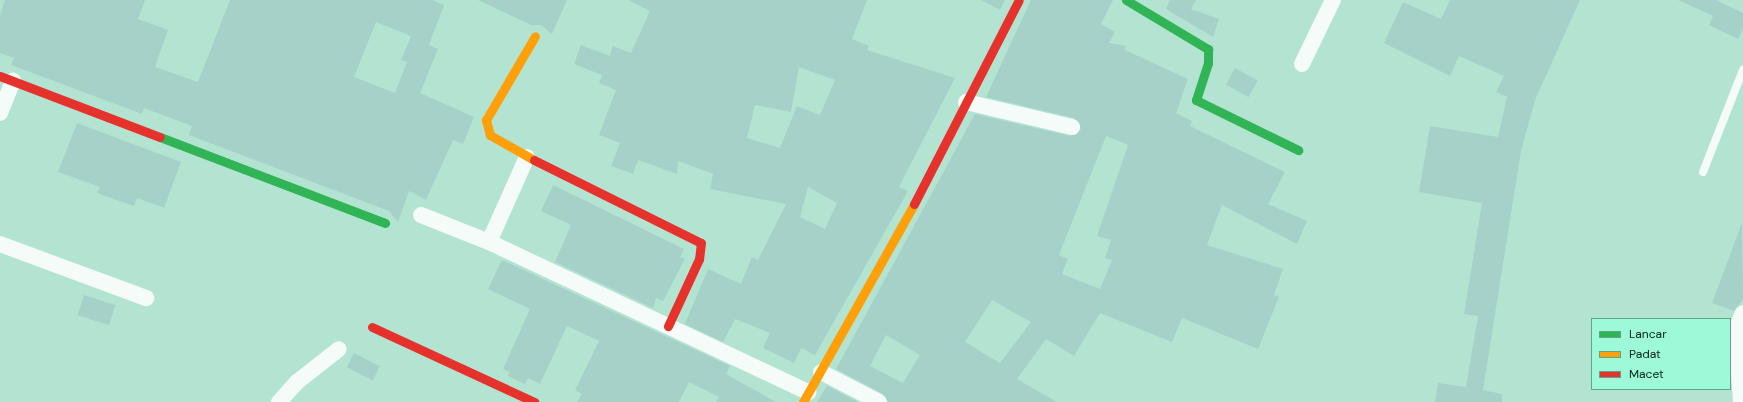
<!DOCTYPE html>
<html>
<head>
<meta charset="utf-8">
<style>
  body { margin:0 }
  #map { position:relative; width:1743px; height:402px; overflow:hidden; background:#b3e4d2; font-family:"DM Sans",sans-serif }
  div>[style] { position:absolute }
  .building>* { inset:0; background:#a6d1c8; transform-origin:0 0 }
  .lane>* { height:8px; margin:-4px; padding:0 4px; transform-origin:4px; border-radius:4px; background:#f4fbf8 }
  .street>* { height:16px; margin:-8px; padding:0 8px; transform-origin:8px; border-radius:8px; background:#f4fbf8 }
  .fast>* { height:9px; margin:-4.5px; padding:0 4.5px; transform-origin:4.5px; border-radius:4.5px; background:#30b455 }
  .slow>* { height:9px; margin:-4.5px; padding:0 4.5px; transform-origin:4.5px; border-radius:4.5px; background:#ff9f0a }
  .jam>* { height:9px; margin:-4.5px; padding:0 4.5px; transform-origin:4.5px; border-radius:4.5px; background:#e5322d }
  span { translate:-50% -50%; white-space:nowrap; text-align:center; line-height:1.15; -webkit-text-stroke:3px #9ef9d8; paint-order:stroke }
  .legend { position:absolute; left:1591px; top:318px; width:140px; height:72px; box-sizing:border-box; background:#9ef9d8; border:1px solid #5fa48b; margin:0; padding:5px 7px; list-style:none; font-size:12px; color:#002418 }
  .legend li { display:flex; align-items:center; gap:8px; height:20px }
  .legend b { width:20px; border:1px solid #5fa48b }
</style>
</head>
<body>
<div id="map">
  <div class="building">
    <i style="clip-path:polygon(evenodd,5px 0,145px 0,138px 19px,168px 30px,155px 67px,198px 82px,230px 0,432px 0,444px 5px,429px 45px,438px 49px,420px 93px,474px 117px,463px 144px,453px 140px,426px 200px,409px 191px,398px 222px,389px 211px,189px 135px,192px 126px,144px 108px,142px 114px,11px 65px,14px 58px,0 53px,0 15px,5px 0,376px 22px,411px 36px,401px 60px,407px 62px,395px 93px,354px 77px,376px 22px)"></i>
    <i style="clip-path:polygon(478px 0,567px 0,552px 34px,541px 25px,531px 25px)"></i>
    <i style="clip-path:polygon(evenodd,628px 0,867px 0,852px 39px,869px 46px,867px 50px,955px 78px,899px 187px,908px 191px,815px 355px,801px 348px,794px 363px,763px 348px,770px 333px,735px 319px,723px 342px,685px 324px,708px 269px,741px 284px,752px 257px,758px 260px,786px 204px,710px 189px,713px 174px,678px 161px,677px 174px,638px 160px,633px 174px,611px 166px,620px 143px,599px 135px,616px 90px,599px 83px,602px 75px,574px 64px,581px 45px,610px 56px,613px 46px,631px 53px,650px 11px,628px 0,799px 67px,835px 80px,820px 115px,797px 106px,780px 148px,747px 138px,755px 105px,791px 112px,799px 67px,628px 0,808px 187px,837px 203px,825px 229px,800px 217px,808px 187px)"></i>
    <i style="clip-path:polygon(981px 0,1005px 0,1000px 10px)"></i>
    <i style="clip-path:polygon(evenodd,1031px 0,1113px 0,1101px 24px,1115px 32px,1109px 43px,1126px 46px,1125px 50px,1188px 79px,1176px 113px,1192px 121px,1190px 126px,1285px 172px,1268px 204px,1307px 221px,1297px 244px,1222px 205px,1207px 245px,1283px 269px,1274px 295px,1279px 297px,1258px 349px,1182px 318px,1172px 342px,1100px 313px,1074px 356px,1046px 339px,1017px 379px,1057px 402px,888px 402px,883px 394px,836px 369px,975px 114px,1070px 136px,1081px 130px,1074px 118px,986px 97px,1031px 0,1106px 136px,1128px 145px,1097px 236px,1111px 240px,1105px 258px,1112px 260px,1100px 289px,1062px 274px,1068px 259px,1059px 255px,1106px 136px,1031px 0,992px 300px,1031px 322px,1000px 363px,965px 342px,992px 300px,1031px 0,886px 335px,920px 355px,903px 383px,870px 366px,886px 335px)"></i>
    <i style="clip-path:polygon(1170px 0,1196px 0,1191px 9px,1219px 19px,1213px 37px,1166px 9px)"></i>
    <i style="clip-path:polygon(1450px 0,1580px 0,1535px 100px,1521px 151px,1483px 390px,1502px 394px,1502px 402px,1435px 402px,1438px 383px,1466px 387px,1478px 316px,1464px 314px,1482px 203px,1419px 192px,1430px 126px,1498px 137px,1507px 97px,1496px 92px,1504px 76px,1459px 56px,1450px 76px,1384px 43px,1403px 2px,1441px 19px)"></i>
    <i style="clip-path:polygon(1678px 0,1716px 0,1743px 13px,1743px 29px,1738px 39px,1709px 25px,1713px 16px)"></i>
    <i style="left:1235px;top:68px;width:26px;height:19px;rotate:29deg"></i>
    <i style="clip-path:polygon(77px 123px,181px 162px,164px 208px,137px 198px,134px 206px,97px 193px,100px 187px,58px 172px)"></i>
    <i style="clip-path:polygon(553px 185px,684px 249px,680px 257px,685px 259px,663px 301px,656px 298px,653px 308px,555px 262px,571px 225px,541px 211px)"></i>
    <i style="clip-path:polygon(1742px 223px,1743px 299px,1734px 311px,1712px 303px)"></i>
    <i style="clip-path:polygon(502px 260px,730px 366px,726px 374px,776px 402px,716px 402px,719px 397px,689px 382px,679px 402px,577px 402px,582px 394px,575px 390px,599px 341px,567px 326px,540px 384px,528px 378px,525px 384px,508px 376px,510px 372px,503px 369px,530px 309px,488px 289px)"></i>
    <i style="left:84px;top:295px;width:33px;height:21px;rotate:18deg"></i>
    <i style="left:354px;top:353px;width:29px;height:16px;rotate:27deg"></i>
    <i style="clip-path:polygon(827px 386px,858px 402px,817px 402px)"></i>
  </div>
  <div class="lane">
    <i style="left:1703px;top:172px;width:110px;rotate:-68.6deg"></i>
  </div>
  <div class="street">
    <i style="left:1302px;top:64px;width:71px;rotate:-64.2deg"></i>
    <i style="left:966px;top:102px;width:109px;rotate:13.3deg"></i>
    <i style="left:0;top:113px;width:35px;rotate:-68deg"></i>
    <i style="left:421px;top:215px;width:73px;rotate:21.7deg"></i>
    <i style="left:489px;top:242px;width:353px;rotate:25.2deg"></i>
    <i style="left:489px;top:242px;width:93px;rotate:-65.9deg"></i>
    <i style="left:0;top:244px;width:156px;rotate:20.3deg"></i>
    <i style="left:821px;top:372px;width:65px;rotate:27.3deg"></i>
    <i style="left:279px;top:402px;width:27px;rotate:-48deg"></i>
    <i style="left:297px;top:382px;width:53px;rotate:-38.2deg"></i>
    <i style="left:1741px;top:402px;width:72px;rotate:-94deg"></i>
    <i style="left:1736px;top:330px;width:18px;rotate:-68deg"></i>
  </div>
  <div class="fast">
    <i style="left:1126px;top:0;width:96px;rotate:30.9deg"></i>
    <i style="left:1208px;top:49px;width:14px;rotate:90deg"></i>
    <i style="left:1208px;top:63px;width:39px;rotate:108deg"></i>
    <i style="left:1196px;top:100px;width:114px;rotate:26.1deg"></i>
    <i style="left:160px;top:137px;width:241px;rotate:20.9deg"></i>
  </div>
  <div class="slow">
    <i style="left:534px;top:160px;width:51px;rotate:-150.4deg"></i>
    <i style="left:490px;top:135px;width:16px;rotate:-105deg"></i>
    <i style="left:486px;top:120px;width:97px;rotate:-59.7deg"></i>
    <i style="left:803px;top:402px;width:227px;rotate:-60.7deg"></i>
  </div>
  <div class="jam">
    <i style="left:0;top:76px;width:171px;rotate:20.9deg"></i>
    <i style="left:534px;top:160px;width:186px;rotate:26.4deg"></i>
    <i style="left:701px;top:243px;width:16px;rotate:97deg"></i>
    <i style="left:699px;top:259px;width:74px;rotate:114.8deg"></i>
    <i style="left:914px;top:204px;width:229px;rotate:-62.8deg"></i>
    <i style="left:372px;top:327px;width:179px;rotate:24.8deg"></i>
  </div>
  <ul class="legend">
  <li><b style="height:5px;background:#30b455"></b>Lancar</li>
  <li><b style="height:5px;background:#ff9f0a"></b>Padat</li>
  <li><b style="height:5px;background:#e5322d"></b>Macet</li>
  </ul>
</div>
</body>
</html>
